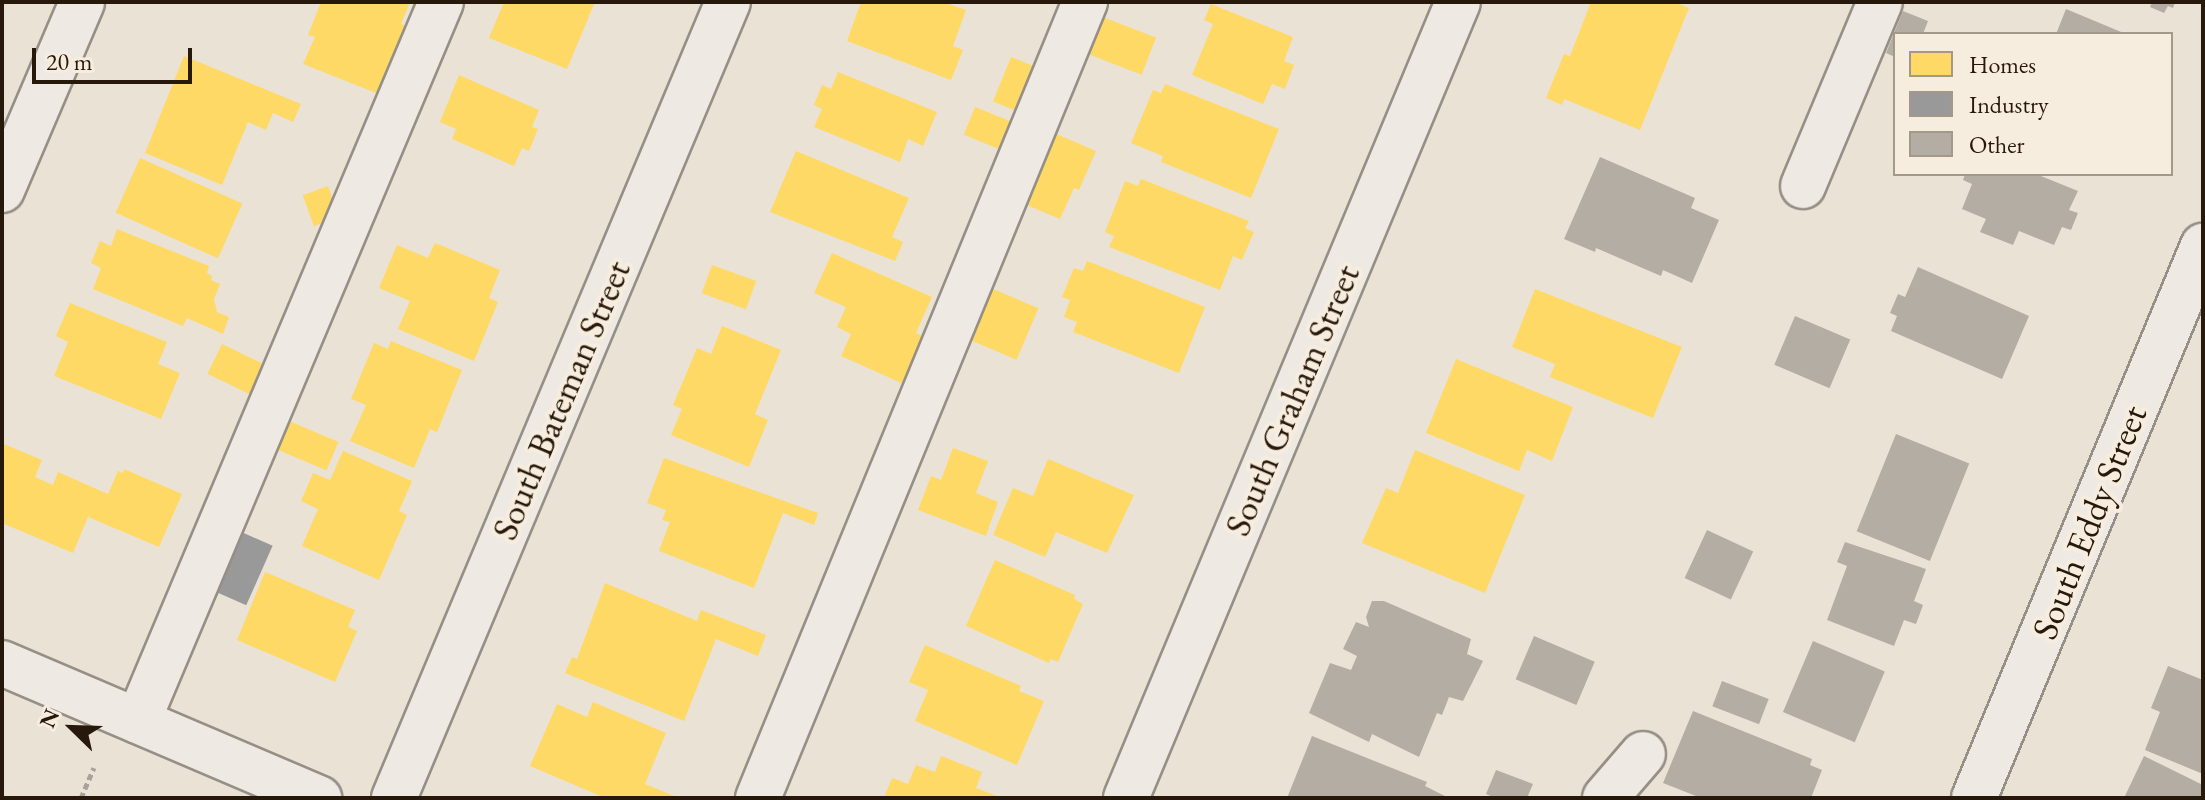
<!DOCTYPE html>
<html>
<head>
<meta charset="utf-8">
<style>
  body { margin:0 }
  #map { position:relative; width:2205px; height:800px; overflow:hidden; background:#eae2d5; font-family:"EB Garamond",serif }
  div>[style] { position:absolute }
  .homes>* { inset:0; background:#ffd966; transform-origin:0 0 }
  .industry>* { inset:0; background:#999; transform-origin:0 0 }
  .building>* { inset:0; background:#b3ada4; transform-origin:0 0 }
  .path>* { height:5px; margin-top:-2.5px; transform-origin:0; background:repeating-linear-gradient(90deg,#a8a29c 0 6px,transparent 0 10px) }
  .roads { filter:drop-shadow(2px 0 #958f86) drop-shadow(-2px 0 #958f86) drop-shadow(0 2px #958f86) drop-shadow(0 -2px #958f86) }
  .minor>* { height:44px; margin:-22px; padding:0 22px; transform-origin:22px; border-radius:22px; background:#eeeae3 }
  span { translate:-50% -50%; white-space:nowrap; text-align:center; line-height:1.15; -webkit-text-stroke:8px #f7edde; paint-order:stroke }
  .street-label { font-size:36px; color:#27180c }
  .frame { position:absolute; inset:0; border:4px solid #27180c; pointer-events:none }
  .legend { position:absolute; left:1893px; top:32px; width:280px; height:144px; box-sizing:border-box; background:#f7edde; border:2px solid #a4988a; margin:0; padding:10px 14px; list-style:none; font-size:24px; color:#27180c }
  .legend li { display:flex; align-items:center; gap:16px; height:40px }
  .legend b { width:40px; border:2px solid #a4988a }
  .north { position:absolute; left:32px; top:688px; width:80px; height:80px; -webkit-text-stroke:6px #f7edde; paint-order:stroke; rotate:293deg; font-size:22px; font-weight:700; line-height:32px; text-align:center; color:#27180c }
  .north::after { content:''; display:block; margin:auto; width:28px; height:36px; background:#27180c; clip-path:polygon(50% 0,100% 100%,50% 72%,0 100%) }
  .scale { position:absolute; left:32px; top:48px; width:160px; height:36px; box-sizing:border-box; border:4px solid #27180c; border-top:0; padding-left:10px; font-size:24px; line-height:28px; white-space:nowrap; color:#27180c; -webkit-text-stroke:6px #f7edde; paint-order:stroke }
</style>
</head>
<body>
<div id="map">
  <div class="homes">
    <i style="clip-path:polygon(321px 2px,410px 2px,401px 24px,414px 29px,386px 97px,303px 64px,315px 37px,308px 35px)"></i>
    <i style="clip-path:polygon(504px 2px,595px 2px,567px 69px,489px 38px)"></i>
    <i style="clip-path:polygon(861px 2px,943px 2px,966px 10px,953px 46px,963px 50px,951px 80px,847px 41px)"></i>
    <i style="clip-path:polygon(1591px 2px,1674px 2px,1689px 8px,1640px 130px,1564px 99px,1562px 105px,1546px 98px,1564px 54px,1570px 56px)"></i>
    <i style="clip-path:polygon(1211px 4px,1293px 37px,1284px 61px,1294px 65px,1285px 89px,1272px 84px,1263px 104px,1192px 75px,1213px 24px,1204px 20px)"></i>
    <i style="left:1100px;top:16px;width:60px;height:40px;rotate:21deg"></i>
    <i style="clip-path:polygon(184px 56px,301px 104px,293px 122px,273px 113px,266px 130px,248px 122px,222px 185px,145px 153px)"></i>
    <i style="left:1011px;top:57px;width:32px;height:48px;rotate:22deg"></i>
    <i style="clip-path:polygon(838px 72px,937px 112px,923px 146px,908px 139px,900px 162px,814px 127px,822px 109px,814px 105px,822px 85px,831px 89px)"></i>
    <i style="clip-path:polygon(459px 75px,539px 110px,532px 127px,538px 129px,529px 151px,522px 148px,514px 166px,452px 139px,456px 129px,440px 122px)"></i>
    <i style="clip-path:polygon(1165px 84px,1279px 129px,1251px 198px,1161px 162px,1163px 156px,1131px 143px,1153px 90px,1161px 93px)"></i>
    <i style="left:975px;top:107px;width:45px;height:30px;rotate:22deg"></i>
    <i style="clip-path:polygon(1047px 130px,1096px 151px,1079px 190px,1074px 188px,1060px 219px,1017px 201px)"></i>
    <i style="clip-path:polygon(796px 151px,909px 198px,892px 237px,903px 242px,895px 261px,770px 212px)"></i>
    <i style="left:140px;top:158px;width:112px;height:60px;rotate:24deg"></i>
    <i style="clip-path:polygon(1141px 179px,1249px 221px,1245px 228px,1254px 232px,1242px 260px,1233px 256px,1220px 290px,1109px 247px,1114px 236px,1105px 232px,1125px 181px,1138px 186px)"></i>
    <i style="left:328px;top:186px;width:33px;height:27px;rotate:70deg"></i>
    <i style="clip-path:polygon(117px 229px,209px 266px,207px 273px,212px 276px,211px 280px,220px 284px,214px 299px,217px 312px,229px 317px,223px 334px,187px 318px,183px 326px,93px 289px,101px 268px,91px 263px,100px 241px,111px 246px)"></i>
    <i style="clip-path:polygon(435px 243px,500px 270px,489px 298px,498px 302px,474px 361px,398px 329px,410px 301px,379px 288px,397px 245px,428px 258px)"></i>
    <i style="clip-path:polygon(832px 253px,932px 297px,916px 333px,929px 339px,908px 386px,841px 356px,851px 334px,837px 327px,846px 307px,814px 293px)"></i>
    <i style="clip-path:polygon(1087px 261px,1205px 307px,1179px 373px,1073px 332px,1077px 322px,1064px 317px,1070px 300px,1062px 297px,1074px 268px,1083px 271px)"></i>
    <i style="left:712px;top:265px;width:47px;height:30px;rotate:20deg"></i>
    <i style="left:986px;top:286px;width:57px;height:56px;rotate:23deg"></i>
    <i style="clip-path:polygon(1535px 289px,1682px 347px,1653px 418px,1550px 377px,1555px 364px,1512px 347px)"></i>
    <i style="clip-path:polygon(70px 303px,167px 342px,158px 364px,180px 373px,161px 419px,54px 376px,68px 342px,56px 336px)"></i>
    <i style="clip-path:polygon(722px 326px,781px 350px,755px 414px,768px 420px,749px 467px,671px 435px,682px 409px,673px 405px,697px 348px,711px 354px)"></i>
    <i style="clip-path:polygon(391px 341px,462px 370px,437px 432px,430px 429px,414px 468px,350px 441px,366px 405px,351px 399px,374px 343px,388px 349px)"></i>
    <i style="left:222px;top:344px;width:52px;height:33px;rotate:26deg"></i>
    <i style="clip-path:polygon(1456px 359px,1573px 407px,1552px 461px,1527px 450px,1519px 471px,1426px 433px)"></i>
    <i style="left:287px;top:420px;width:56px;height:31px;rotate:23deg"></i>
    <i style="clip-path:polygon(4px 444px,42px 460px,35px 477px,53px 485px,58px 472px,108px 494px,118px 471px,123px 473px,124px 469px,182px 494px,159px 547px,88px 517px,73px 553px,2px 523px)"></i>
    <i style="clip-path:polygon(953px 448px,988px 461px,976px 493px,998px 502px,986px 536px,918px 510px,931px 476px,941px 480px)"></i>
    <i style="clip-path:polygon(1415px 450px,1525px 495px,1485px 593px,1362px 543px,1386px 488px,1398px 493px)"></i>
    <i style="clip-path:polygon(343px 451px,412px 481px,399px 511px,407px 515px,379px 580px,302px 546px,318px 509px,301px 501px,313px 473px,330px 480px)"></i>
    <i style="clip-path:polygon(664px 458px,818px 513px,814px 525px,783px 513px,754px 588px,659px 551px,670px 522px,662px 520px,666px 510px,647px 503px)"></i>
    <i style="clip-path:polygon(1048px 459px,1134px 495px,1107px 553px,1056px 532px,1045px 557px,993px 535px,1013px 488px,1033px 496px)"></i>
    <i style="clip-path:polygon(995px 560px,1075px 595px,1074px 599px,1083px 604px,1058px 662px,1050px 659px,1049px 663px,966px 626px)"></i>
    <i style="clip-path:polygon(265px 572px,355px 610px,348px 627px,357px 631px,335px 682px,237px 640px)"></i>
    <i style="clip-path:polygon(605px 583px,697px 621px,701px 610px,766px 635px,758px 656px,716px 639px,684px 721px,565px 673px,572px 657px,577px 659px)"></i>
    <i style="clip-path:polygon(925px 645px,1021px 686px,1019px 691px,1044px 701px,1017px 765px,915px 721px,928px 690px,909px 682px)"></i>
    <i style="clip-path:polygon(593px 702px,666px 733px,645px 784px,679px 798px,605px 798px,530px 766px,557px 704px,587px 717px)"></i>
    <i style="clip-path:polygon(941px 756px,982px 772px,976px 788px,1002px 798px,884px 798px,892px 778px,908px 784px,916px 765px,935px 772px)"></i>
  </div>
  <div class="industry">
    <i style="left:237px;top:530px;width:39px;height:65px;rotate:24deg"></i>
  </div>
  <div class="building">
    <i style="clip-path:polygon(2152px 2px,2175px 2px,2173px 8px,2168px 6px,2164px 13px,2150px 7px)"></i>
    <i style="clip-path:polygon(2066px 9px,2126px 34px,2056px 34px)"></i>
    <i style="clip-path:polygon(1903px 11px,1928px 21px,1923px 34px,1895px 34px,1895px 57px,1886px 53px)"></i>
    <i style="clip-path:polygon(1600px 157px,1695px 198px,1691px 208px,1719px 220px,1692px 283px,1663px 270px,1661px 276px,1596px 248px,1595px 252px,1564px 239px)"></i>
    <i style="clip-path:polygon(1965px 174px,2036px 174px,2078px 191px,2069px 210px,2078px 213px,2071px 230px,2062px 227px,2054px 245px,2019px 231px,2013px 245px,1980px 232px,1986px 219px,1962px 209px,1972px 184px,1963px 180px)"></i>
    <i style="clip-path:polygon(1918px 267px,2029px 316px,2002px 379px,1891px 331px,1897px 316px,1890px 313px,1898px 294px,1905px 297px)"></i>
    <i style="left:1795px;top:316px;width:60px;height:53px;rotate:23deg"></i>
    <i style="left:1896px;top:434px;width:79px;height:105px;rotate:22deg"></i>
    <i style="left:1707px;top:530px;width:51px;height:53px;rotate:25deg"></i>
    <i style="clip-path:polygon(1845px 542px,1926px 569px,1914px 601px,1923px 605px,1916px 624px,1904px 620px,1894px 646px,1827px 620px,1847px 566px,1837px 562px)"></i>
    <i style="clip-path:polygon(1372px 601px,1384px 601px,1471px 639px,1467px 654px,1483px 661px,1463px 701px,1449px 697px,1442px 715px,1437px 713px,1419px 757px,1372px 734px,1369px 742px,1309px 713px,1330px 663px,1351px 670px,1357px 656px,1343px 649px,1356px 622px,1369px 627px,1366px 617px)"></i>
    <i style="left:1534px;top:636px;width:66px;height:47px;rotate:23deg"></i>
    <i style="left:1813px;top:641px;width:78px;height:77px;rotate:23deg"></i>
    <i style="clip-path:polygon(2168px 666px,2203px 680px,2203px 774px,2145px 750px,2160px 712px,2151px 708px)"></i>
    <i style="left:1722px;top:681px;width:50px;height:27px;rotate:21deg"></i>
    <i style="clip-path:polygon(1693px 711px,1812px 759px,1810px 765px,1822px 770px,1811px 798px,1701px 798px,1663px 783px)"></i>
    <i style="clip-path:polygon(1312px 736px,1427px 782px,1425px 786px,1449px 798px,1287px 798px)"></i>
    <i style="clip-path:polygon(2144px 756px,2203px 785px,2203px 798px,2124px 798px)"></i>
    <i style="clip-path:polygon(1496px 770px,1533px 784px,1527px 798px,1495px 798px,1486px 794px)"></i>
  </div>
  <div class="path">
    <i style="left:81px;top:798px;width:33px;rotate:-67deg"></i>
  </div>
  <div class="roads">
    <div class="minor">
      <i style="left:1803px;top:186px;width:199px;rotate:-67.3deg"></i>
      <i style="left:2px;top:190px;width:204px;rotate:-66.9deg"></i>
      <i style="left:2px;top:663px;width:345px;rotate:23.1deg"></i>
      <i style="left:138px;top:721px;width:780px;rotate:-67.15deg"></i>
      <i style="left:394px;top:798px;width:863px;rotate:-67.24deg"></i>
      <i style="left:758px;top:798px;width:861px;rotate:-67.67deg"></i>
      <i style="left:1126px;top:798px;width:862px;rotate:-67.36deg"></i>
      <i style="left:1605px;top:798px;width:58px;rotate:-49.2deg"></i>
      <i style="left:1974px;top:798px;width:598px;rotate:-67.47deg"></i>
    </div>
  </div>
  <div class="street-label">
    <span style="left:561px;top:400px;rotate:-67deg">South Bateman Street</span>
    <span style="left:1292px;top:400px;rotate:-67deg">South Graham Street</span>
    <span style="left:2089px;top:522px;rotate:-68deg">South Eddy Street</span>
  </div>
  <div class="frame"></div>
  <ul class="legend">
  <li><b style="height:22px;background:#ffd966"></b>Homes</li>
  <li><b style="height:22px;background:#999"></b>Industry</li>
  <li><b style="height:22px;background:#b3ada4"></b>Other</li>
  </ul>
  <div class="north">N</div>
  <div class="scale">20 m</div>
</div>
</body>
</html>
